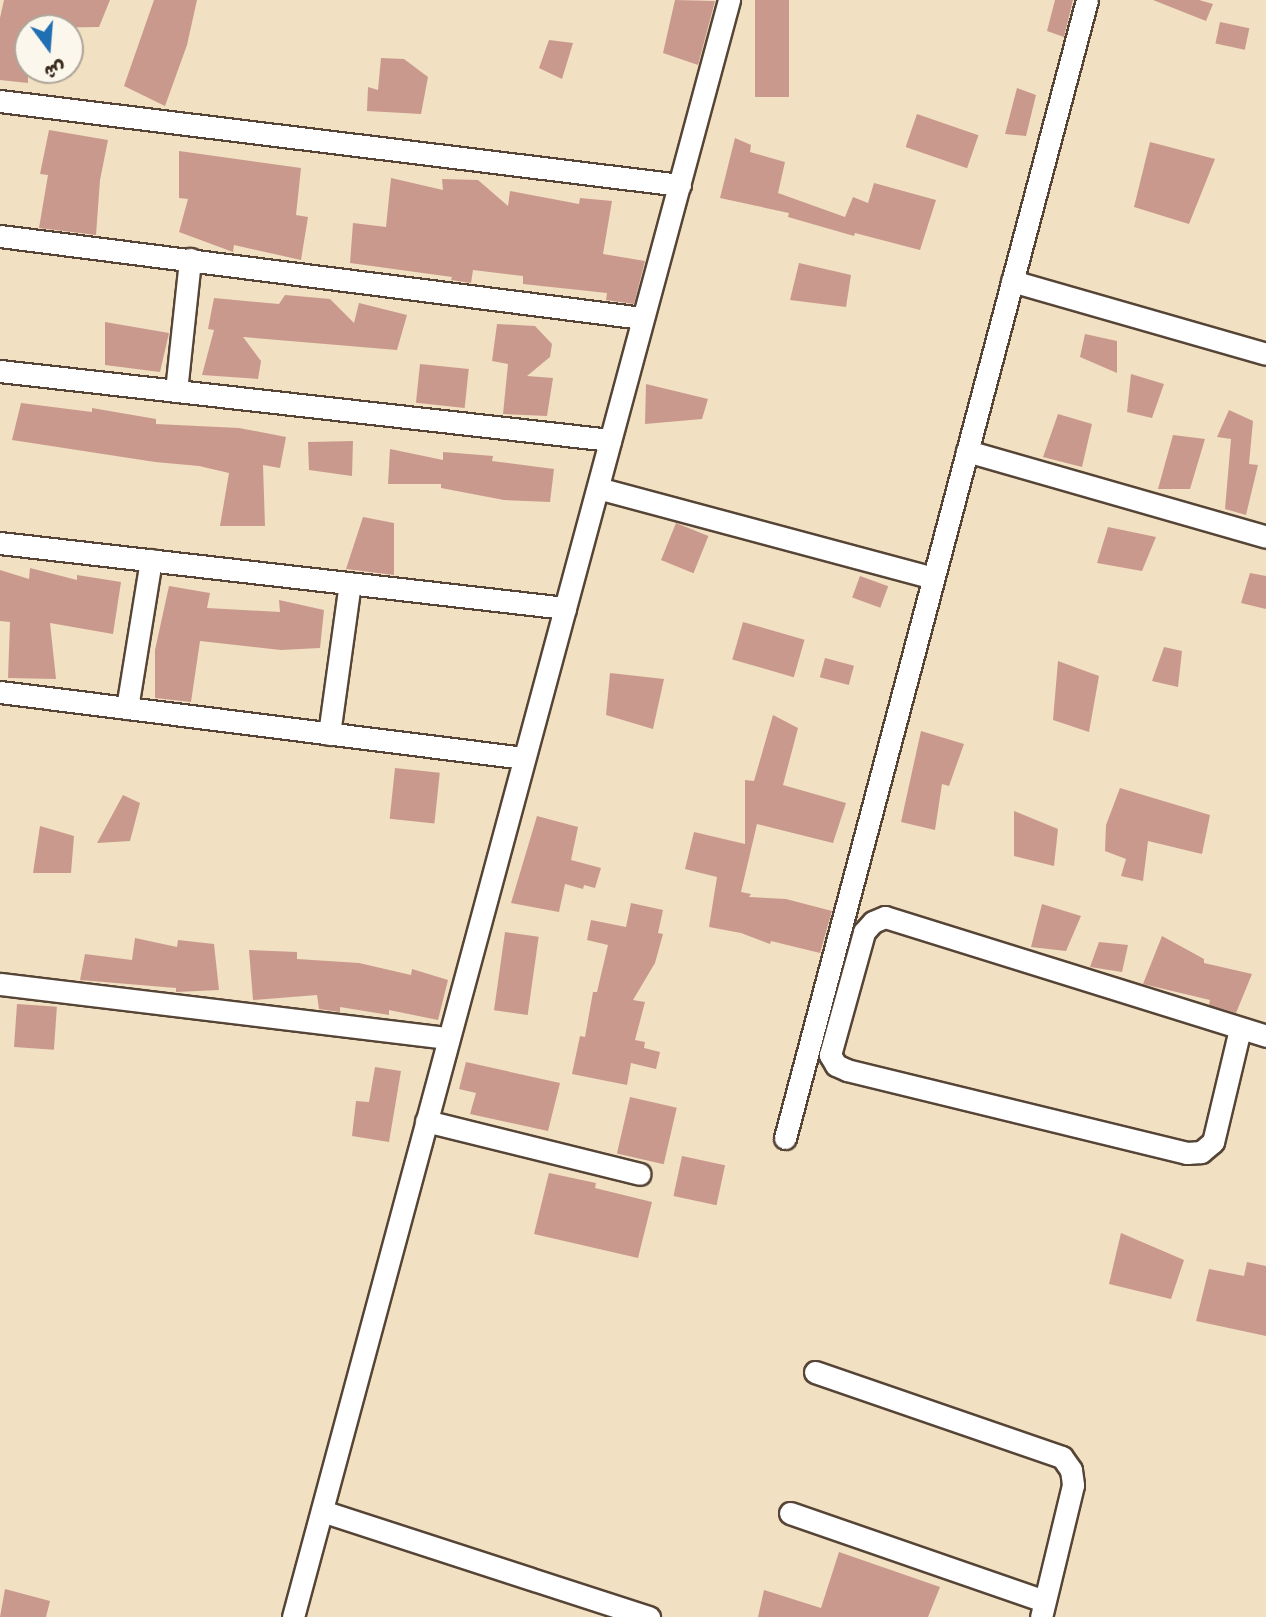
<!DOCTYPE html>
<html>
<head>
<meta charset="utf-8">
<style>
  body { margin:0 }
  #map { position:relative; width:1266px; height:1617px; overflow:hidden; background:#f1e0c1; font-family:"Gochi Hand","Playpen Sans Arabic",sans-serif }
  div>[style] { position:absolute }
  .building>* { inset:0; background:#ca998e; transform-origin:0 0 }
  .roads { filter:drop-shadow(2px 0 #564536) drop-shadow(-2px 0 #564536) drop-shadow(0 2px #564536) drop-shadow(0 -2px #564536) }
  .minor>* { height:21px; margin:-10.5px; padding:0 10.5px; transform-origin:10.5px; border-radius:10.5px; background:#fff }
  span { translate:-50% -50%; white-space:nowrap; text-align:center; line-height:1.15; -webkit-text-stroke:7px #fbf7ec; paint-order:stroke }
  .north { position:absolute; left:14px; top:14px; width:70px; height:70px; box-sizing:border-box; background:#fbf7ec; border:2px solid #aea59a; border-radius:50%; rotate:164deg; font-size:19px; font-weight:700; line-height:28px; text-align:center; color:#3b2a1e }
  .north::after { content:''; display:block; margin:auto; width:24px; height:32px; background:#1f6fb2; clip-path:polygon(50% 0,100% 100%,50% 72%,0 100%) }
</style>
</head>
<body>
<div id="map">
  <div class="building">
    <i style="clip-path:polygon(4px 0,110px 0,99px 27px,28px 28px,28px 83px,0 80px,0 18px)"></i>
    <i style="clip-path:polygon(154px 0,197px 0,187px 45px,165px 106px,124px 86px)"></i>
    <i style="clip-path:polygon(675px 0,715px 1px,698px 65px,663px 53px)"></i>
    <i style="left:755px;top:0;width:34px;height:97px"></i>
    <i style="clip-path:polygon(1055px 0,1073px 0,1064px 37px,1047px 31px)"></i>
    <i style="clip-path:polygon(1153px 0,1199px 0,1213px 4px,1206px 21px)"></i>
    <i style="left:1220px;top:22px;width:30px;height:22px;rotate:12deg"></i>
    <i style="clip-path:polygon(549px 40px,573px 43px,562px 79px,539px 68px)"></i>
    <i style="clip-path:polygon(381px 58px,404px 59px,428px 77px,421px 114px,367px 111px,368px 87px,378px 90px)"></i>
    <i style="clip-path:polygon(1017px 88px,1036px 95px,1026px 136px,1005px 134px)"></i>
    <i style="left:917px;top:114px;width:65px;height:35px;rotate:19deg"></i>
    <i style="clip-path:polygon(49px 130px,108px 140px,100px 180px,96px 235px,39px 228px,48px 175px,40px 174px)"></i>
    <i style="clip-path:polygon(735px 138px,751px 145px,750px 152px,785px 162px,778px 193px,845px 217px,853px 197px,868px 203px,874px 183px,936px 200px,920px 250px,855px 233px,854px 236px,788px 217px,789px 213px,720px 198px)"></i>
    <i style="clip-path:polygon(1150px 142px,1215px 159px,1189px 224px,1134px 207px)"></i>
    <i style="clip-path:polygon(179px 151px,301px 168px,296px 215px,308px 217px,301px 260px,234px 245px,233px 252px,179px 232px,188px 199px,179px 198px)"></i>
    <i style="clip-path:polygon(391px 178px,443px 190px,442px 179px,478px 180px,508px 206px,510px 191px,579px 204px,580px 198px,612px 201px,603px 254px,645px 261px,634px 304px,606px 300px,607px 293px,523px 284px,523px 276px,473px 270px,471px 283px,451px 280px,452px 277px,350px 263px,353px 223px,386px 227px)"></i>
    <i style="clip-path:polygon(799px 263px,851px 275px,846px 307px,790px 300px)"></i>
    <i style="clip-path:polygon(285px 295px,330px 299px,354px 323px,359px 303px,407px 315px,397px 350px,243px 337px,261px 361px,258px 379px,202px 375px,214px 330px,208px 329px,214px 298px,279px 304px)"></i>
    <i style="clip-path:polygon(105px 322px,169px 333px,160px 372px,105px 365px)"></i>
    <i style="clip-path:polygon(497px 324px,535px 326px,552px 344px,550px 357px,527px 376px,553px 378px,547px 416px,503px 414px,508px 364px,492px 361px)"></i>
    <i style="clip-path:polygon(1085px 334px,1117px 341px,1117px 373px,1080px 357px)"></i>
    <i style="left:420px;top:364px;width:49px;height:39px;rotate:6deg"></i>
    <i style="clip-path:polygon(1131px 374px,1164px 384px,1152px 418px,1127px 412px)"></i>
    <i style="clip-path:polygon(646px 384px,708px 399px,702px 419px,645px 424px)"></i>
    <i style="clip-path:polygon(21px 403px,92px 412px,92px 408px,156px 419px,156px 424px,239px 428px,286px 437px,280px 468px,263px 465px,265px 526px,220px 526px,229px 473px,199px 466px,155px 462px,12px 440px)"></i>
    <i style="clip-path:polygon(1229px 410px,1253px 421px,1249px 464px,1258px 465px,1246px 515px,1225px 509px,1231px 439px,1217px 437px)"></i>
    <i style="clip-path:polygon(1058px 414px,1092px 424px,1082px 467px,1043px 457px)"></i>
    <i style="clip-path:polygon(1173px 435px,1205px 439px,1190px 489px,1158px 489px)"></i>
    <i style="clip-path:polygon(353px 441px,352px 476px,309px 470px,308px 442px)"></i>
    <i style="clip-path:polygon(390px 449px,443px 460px,443px 452px,493px 456px,492px 461px,554px 469px,550px 502px,504px 500px,441px 488px,441px 484px,388px 484px)"></i>
    <i style="clip-path:polygon(363px 517px,394px 523px,394px 575px,346px 569px)"></i>
    <i style="left:676px;top:523px;width:35px;height:40px;rotate:22deg"></i>
    <i style="clip-path:polygon(1108px 527px,1156px 537px,1142px 571px,1097px 563px)"></i>
    <i style="clip-path:polygon(30px 568px,77px 580px,77px 575px,121px 582px,113px 634px,50px 623px,56px 679px,8px 678px,10px 622px,0 621px,0 570px,29px 579px)"></i>
    <i style="clip-path:polygon(1250px 573px,1266px 576px,1266px 609px,1241px 603px)"></i>
    <i style="left:860px;top:576px;width:30px;height:23px;rotate:20deg"></i>
    <i style="clip-path:polygon(169px 586px,210px 593px,207px 608px,280px 612px,279px 600px,324px 610px,320px 648px,281px 650px,200px 641px,191px 702px,155px 698px,155px 650px)"></i>
    <i style="left:743px;top:622px;width:64px;height:39px;rotate:16deg"></i>
    <i style="clip-path:polygon(1164px 647px,1182px 651px,1178px 687px,1152px 681px)"></i>
    <i style="left:825px;top:658px;width:30px;height:20px;rotate:15deg"></i>
    <i style="clip-path:polygon(1058px 661px,1099px 676px,1089px 732px,1053px 720px)"></i>
    <i style="clip-path:polygon(610px 673px,664px 679px,653px 729px,606px 715px)"></i>
    <i style="clip-path:polygon(773px 715px,798px 728px,783px 785px,846px 803px,833px 843px,757px 824px,741px 892px,751px 894px,749px 897px,786px 899px,832px 911px,820px 953px,771px 941px,770px 944px,741px 933px,709px 927px,717px 877px,685px 869px,694px 832px,745px 844px,745px 780px,754px 781px)"></i>
    <i style="clip-path:polygon(921px 731px,964px 744px,949px 786px,942px 784px,935px 830px,901px 822px)"></i>
    <i style="left:395px;top:768px;width:45px;height:51px;rotate:6deg"></i>
    <i style="clip-path:polygon(1120px 788px,1210px 815px,1202px 854px,1148px 841px,1143px 881px,1121px 876px,1126px 859px,1105px 851px,1106px 825px)"></i>
    <i style="clip-path:polygon(123px 795px,140px 803px,130px 841px,97px 843px)"></i>
    <i style="clip-path:polygon(1014px 811px,1058px 829px,1054px 866px,1014px 856px)"></i>
    <i style="clip-path:polygon(537px 816px,578px 827px,571px 860px,601px 868px,595px 888px,584px 885px,583px 889px,565px 884px,559px 912px,511px 903px)"></i>
    <i style="clip-path:polygon(40px 826px,74px 836px,71px 873px,33px 873px)"></i>
    <i style="clip-path:polygon(631px 903px,663px 910px,658px 933px,663px 934px,655px 963px,633px 1000px,645px 1002px,635px 1040px,645px 1042px,644px 1048px,660px 1052px,656px 1069px,631px 1063px,627px 1085px,572px 1074px,580px 1036px,585px 1037px,593px 992px,597px 992px,608px 945px,587px 940px,591px 920px,626px 927px)"></i>
    <i style="clip-path:polygon(1042px 904px,1081px 916px,1066px 951px,1031px 947px)"></i>
    <i style="left:505px;top:932px;width:34px;height:79px;rotate:8deg"></i>
    <i style="clip-path:polygon(1162px 936px,1204px 959px,1204px 963px,1252px 974px,1236px 1013px,1209px 1005px,1210px 1000px,1143px 984px)"></i>
    <i style="clip-path:polygon(135px 938px,177px 947px,178px 940px,214px 944px,219px 990px,176px 992px,176px 988px,80px 980px,85px 954px,132px 960px)"></i>
    <i style="clip-path:polygon(1099px 942px,1128px 945px,1122px 972px,1090px 967px)"></i>
    <i style="clip-path:polygon(249px 950px,297px 952px,297px 959px,359px 963px,411px 975px,412px 969px,448px 980px,438px 1020px,389px 1010px,389px 1015px,340px 1007px,340px 1012px,319px 1009px,317px 995px,253px 1000px)"></i>
    <i style="left:17px;top:1004px;width:40px;height:43px;rotate:4deg"></i>
    <i style="clip-path:polygon(466px 1062px,560px 1083px,548px 1131px,470px 1114px,476px 1093px,459px 1089px)"></i>
    <i style="clip-path:polygon(375px 1067px,401px 1071px,389px 1142px,352px 1136px,356px 1101px,369px 1102px)"></i>
    <i style="left:630px;top:1097px;width:48px;height:58px;rotate:13deg"></i>
    <i style="left:682px;top:1156px;width:44px;height:41px;rotate:12deg"></i>
    <i style="clip-path:polygon(549px 1173px,596px 1183px,595px 1188px,652px 1202px,638px 1258px,534px 1234px)"></i>
    <i style="clip-path:polygon(1121px 1233px,1184px 1260px,1171px 1299px,1109px 1284px)"></i>
    <i style="clip-path:polygon(1247px 1262px,1266px 1266px,1266px 1336px,1196px 1321px,1209px 1269px,1244px 1276px)"></i>
    <i style="clip-path:polygon(839px 1552px,940px 1587px,928px 1617px,758px 1617px,764px 1590px,821px 1608px)"></i>
    <i style="clip-path:polygon(5px 1589px,50px 1601px,46px 1617px,0 1617px)"></i>
  </div>
  <div class="roads">
    <div class="minor">
      <i style="left:0;top:101px;width:685px;rotate:7.04deg"></i>
      <i style="left:0;top:236px;width:647px;rotate:7.28deg"></i>
      <i style="left:1012px;top:281px;width:264px;rotate:16deg"></i>
      <i style="left:0;top:371px;width:614px;rotate:6.45deg"></i>
      <i style="left:176px;top:391px;width:133px;rotate:-83.9deg"></i>
      <i style="left:967px;top:451px;width:311px;rotate:16deg"></i>
      <i style="left:598px;top:488px;width:347px;rotate:15deg"></i>
      <i style="left:0;top:543px;width:569px;rotate:6.56deg"></i>
      <i style="left:0;top:692px;width:528px;rotate:7.18deg"></i>
      <i style="left:127px;top:708px;width:150px;rotate:-80.8deg"></i>
      <i style="left:329px;top:734px;width:152px;rotate:-82.1deg"></i>
      <i style="left:0;top:984px;width:451px;rotate:6.9deg"></i>
      <i style="left:1240px;top:1029px;width:116px;rotate:103.4deg"></i>
      <i style="left:1213px;top:1142px;width:16px;rotate:140deg"></i>
      <i style="left:1201px;top:1152px;width:14px;rotate:176deg"></i>
      <i style="left:1187px;top:1153px;width:350px;rotate:-166.3deg"></i>
      <i style="left:847px;top:1070px;width:12px;rotate:-156deg"></i>
      <i style="left:836px;top:1065px;width:12px;rotate:-121deg"></i>
      <i style="left:830px;top:1055px;width:128px;rotate:-74.5deg"></i>
      <i style="left:864px;top:932px;width:13px;rotate:-48deg"></i>
      <i style="left:873px;top:922px;width:13px;rotate:-23deg"></i>
      <i style="left:885px;top:917px;width:399px;rotate:17.3deg"></i>
      <i style="left:426px;top:1121px;width:220px;rotate:13.9deg"></i>
      <i style="left:785px;top:1138px;width:1177px;rotate:-75.14deg"></i>
      <i style="left:815px;top:1372px;width:261px;rotate:19deg"></i>
      <i style="left:1062px;top:1457px;width:16px;rotate:55deg"></i>
      <i style="left:1071px;top:1470px;width:15px;rotate:82deg"></i>
      <i style="left:1073px;top:1485px;width:136px;rotate:103.6deg"></i>
      <i style="left:322px;top:1511px;width:344px;rotate:18deg"></i>
      <i style="left:790px;top:1513px;width:269px;rotate:19.1deg"></i>
      <i style="left:293px;top:1617px;width:1675px;rotate:-74.91deg"></i>
    </div>
  </div>
  <div class="north">ش</div>
</div>
</body>
</html>
